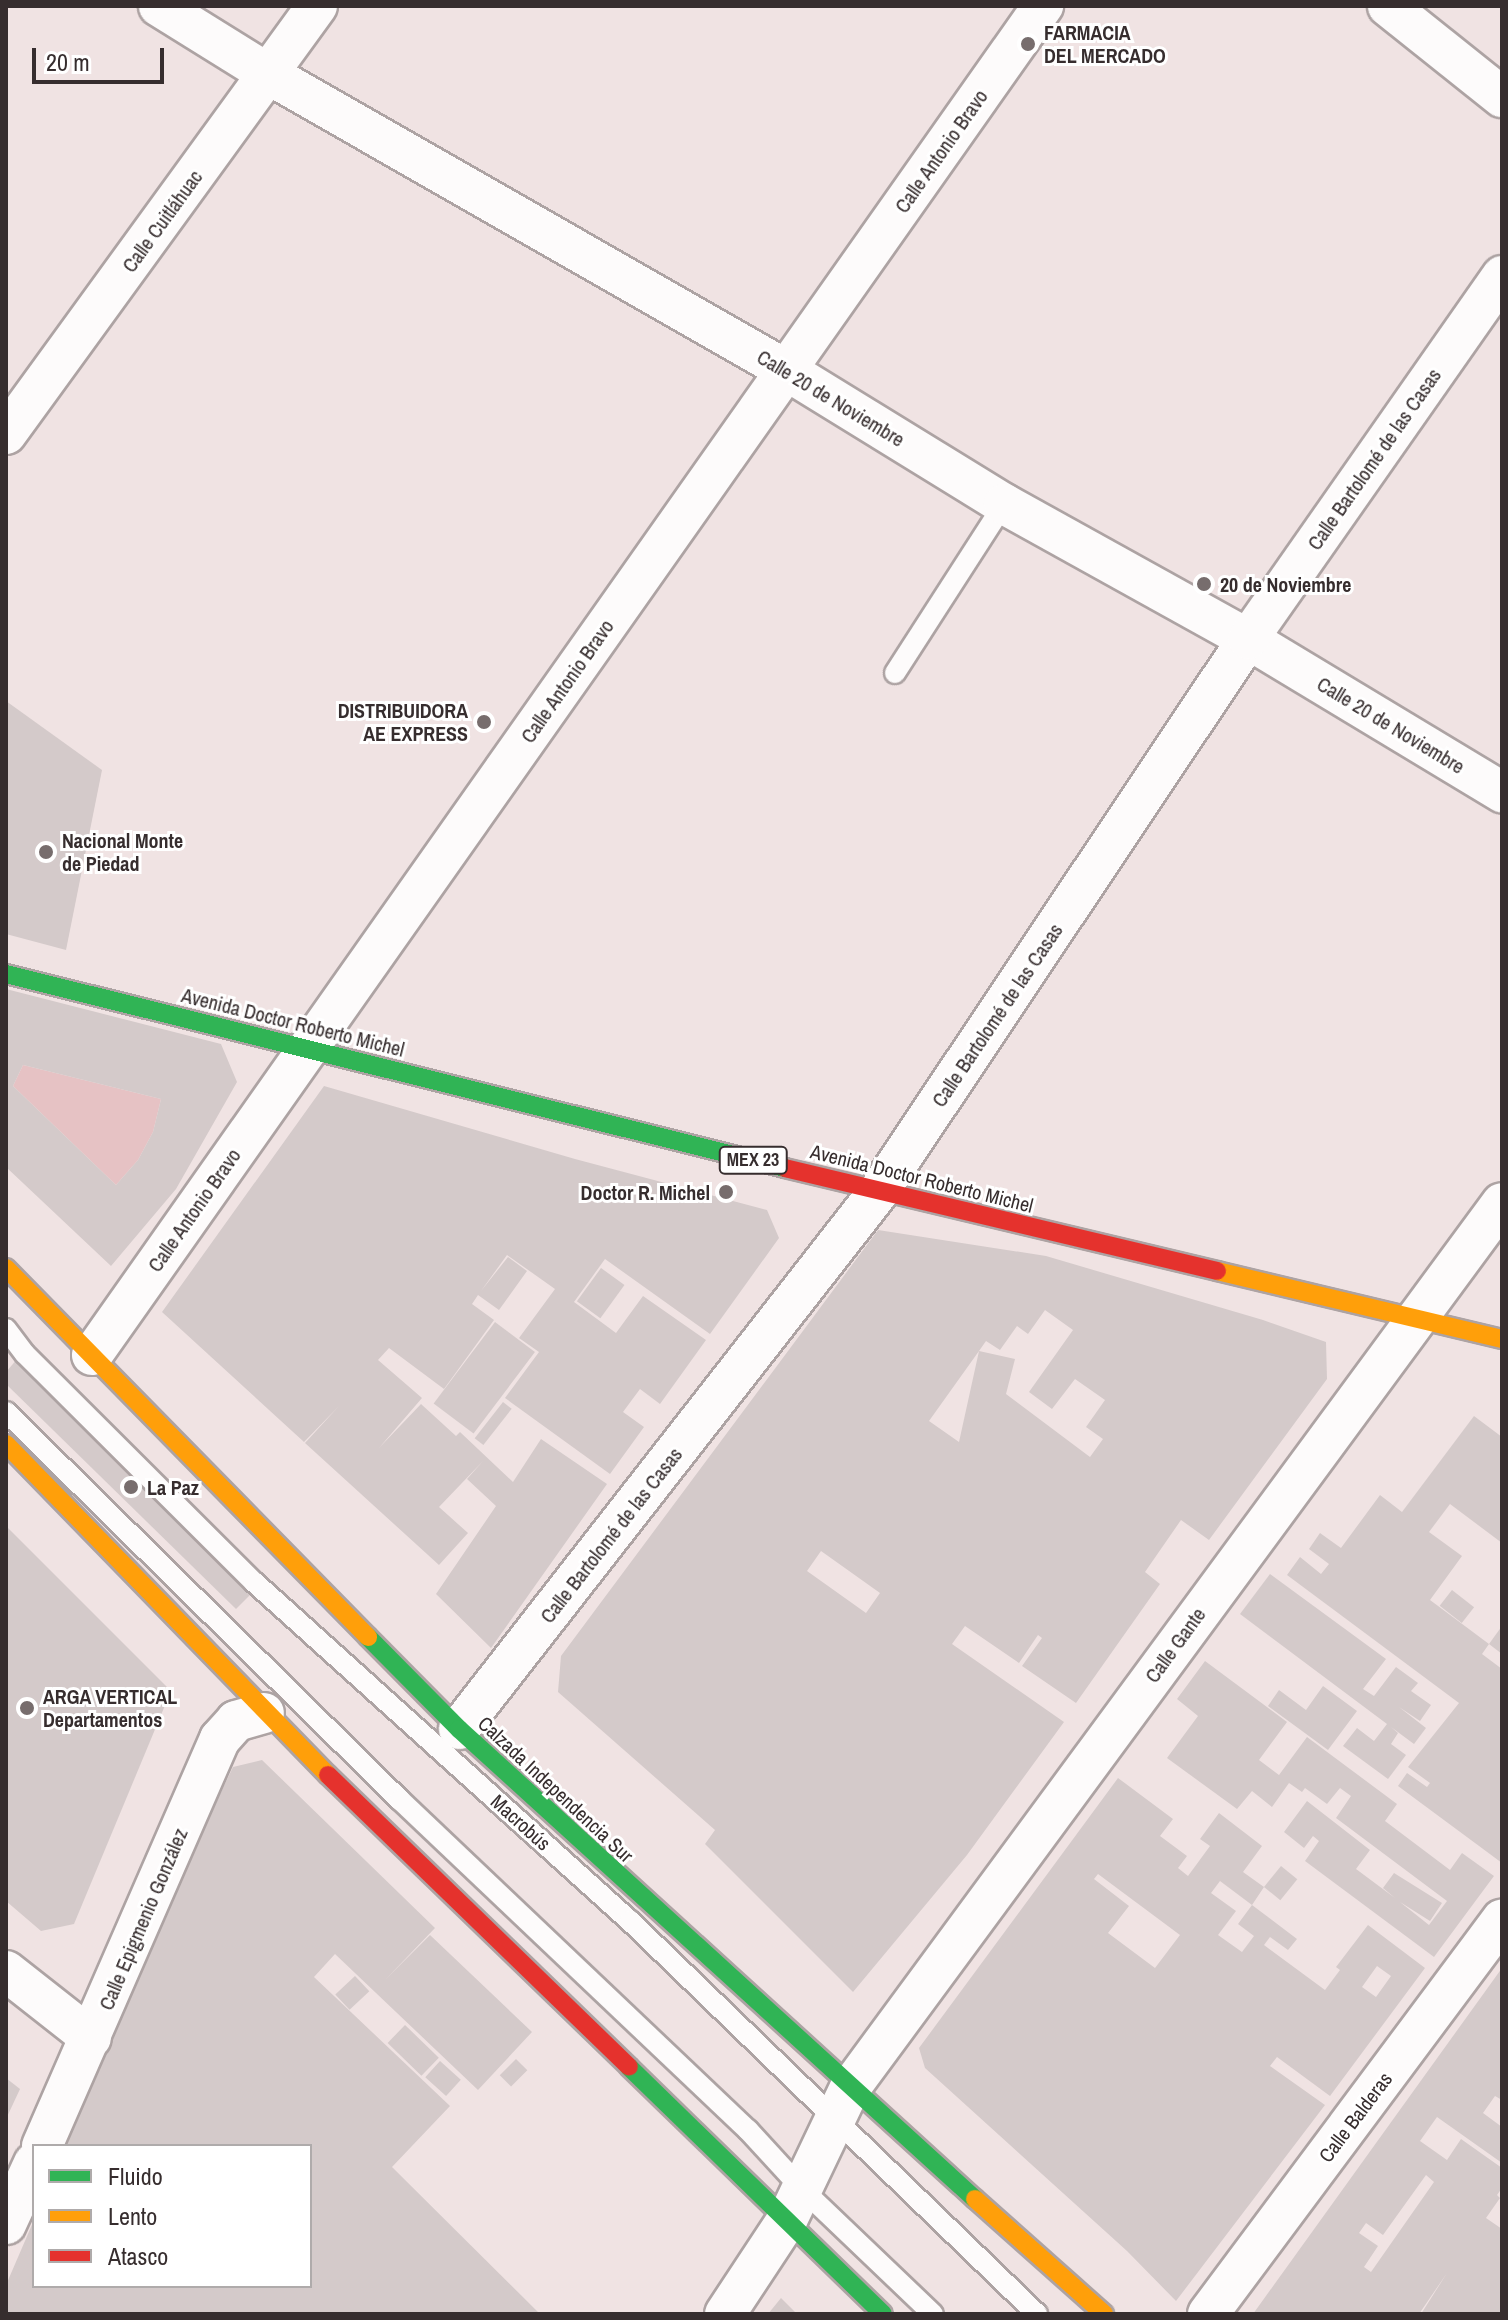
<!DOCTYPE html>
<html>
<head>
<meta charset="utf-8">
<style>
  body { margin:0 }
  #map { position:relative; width:1508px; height:2320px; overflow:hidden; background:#f0e3e3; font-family:"Archivo Narrow",sans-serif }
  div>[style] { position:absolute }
  .green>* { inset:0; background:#e6c2c4 }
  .building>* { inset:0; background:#d4caca; transform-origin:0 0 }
  .roads { filter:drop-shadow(2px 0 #ada3a3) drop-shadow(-2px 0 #ada3a3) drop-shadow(0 2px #ada3a3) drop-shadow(0 -2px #ada3a3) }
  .lane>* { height:20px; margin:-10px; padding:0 10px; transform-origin:10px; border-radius:10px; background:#fdfbfb }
  .street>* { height:40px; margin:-20px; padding:0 20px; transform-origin:20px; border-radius:20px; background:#fdfbfb }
  .fast>* { height:18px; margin:-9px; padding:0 9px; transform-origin:9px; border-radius:9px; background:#30b455 }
  .slow>* { height:18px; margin:-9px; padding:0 9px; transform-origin:9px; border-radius:9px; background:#ff9f0a }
  .jam>* { height:18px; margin:-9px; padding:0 9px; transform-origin:9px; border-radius:9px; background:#e5322d }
  .dots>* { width:22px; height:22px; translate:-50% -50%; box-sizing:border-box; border:4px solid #fff; border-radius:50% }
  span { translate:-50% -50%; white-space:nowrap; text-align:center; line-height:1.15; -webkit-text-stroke:6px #fff; paint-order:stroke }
  .shield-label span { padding:2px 6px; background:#fff; border:2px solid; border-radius:6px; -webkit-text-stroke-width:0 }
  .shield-label { font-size:18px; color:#362d2e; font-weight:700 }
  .poi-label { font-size:20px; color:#362d2e; font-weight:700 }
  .left { translate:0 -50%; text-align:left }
  .right { translate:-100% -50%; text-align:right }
  .street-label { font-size:20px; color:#362d2e }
  .frame { position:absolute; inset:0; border:8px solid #362d2e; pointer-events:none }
  .legend { position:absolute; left:32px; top:2144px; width:280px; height:144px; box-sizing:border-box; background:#fff; border:2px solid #afabab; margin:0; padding:10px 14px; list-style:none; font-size:24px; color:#362d2e }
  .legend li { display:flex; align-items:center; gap:16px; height:40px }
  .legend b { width:40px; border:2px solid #afabab }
  .scale { position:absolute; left:32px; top:48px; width:132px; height:36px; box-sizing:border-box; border:4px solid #362d2e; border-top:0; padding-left:10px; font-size:24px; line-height:28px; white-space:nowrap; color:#362d2e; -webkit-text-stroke:6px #fff; paint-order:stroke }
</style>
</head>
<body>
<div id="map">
  <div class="green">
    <i style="clip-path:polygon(23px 1065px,161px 1099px,153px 1132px,138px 1160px,116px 1185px,13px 1086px)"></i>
  </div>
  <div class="building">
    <i style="clip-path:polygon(6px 701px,102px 770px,66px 950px,6px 934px)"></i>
    <i style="clip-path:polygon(evenodd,6px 989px,221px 1044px,237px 1082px,176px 1189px,111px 1266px,6px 1167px,6px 989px,23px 1065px,161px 1099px,153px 1132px,138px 1160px,116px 1185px,13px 1086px,23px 1065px)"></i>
    <i style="clip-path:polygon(324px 1086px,575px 1159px,767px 1210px,779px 1238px,710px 1334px,605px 1259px,574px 1302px,616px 1333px,643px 1296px,706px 1340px,660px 1404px,640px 1389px,623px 1412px,644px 1427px,610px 1474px,505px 1398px,539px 1352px,519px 1338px,555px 1289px,507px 1255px,481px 1291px,508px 1257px,527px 1271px,499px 1310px,478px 1295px,472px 1304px,494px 1320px,444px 1389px,389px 1348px,378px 1360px,422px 1398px,379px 1448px,421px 1404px,456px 1436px,460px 1432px,513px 1482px,541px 1439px,607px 1484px,491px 1648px,436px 1594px,496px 1506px,467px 1479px,483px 1461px,439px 1507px,468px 1533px,439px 1565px,305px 1443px,339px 1406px,304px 1442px,162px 1312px)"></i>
    <i style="clip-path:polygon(evenodd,878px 1230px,1046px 1256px,1263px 1320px,1326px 1342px,1327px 1379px,1209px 1540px,1181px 1520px,1145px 1572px,1160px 1584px,1076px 1703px,1022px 1666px,1042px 1638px,1038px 1635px,1019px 1663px,965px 1626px,952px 1644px,1064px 1722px,967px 1855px,853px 1992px,705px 1844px,715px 1830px,558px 1692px,561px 1656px,878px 1230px,1045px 1310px,1073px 1330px,1029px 1392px,1052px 1409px,1075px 1379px,1105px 1400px,1086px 1427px,1103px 1439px,1090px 1457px,1006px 1394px,1015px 1359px,979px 1351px,986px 1341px,1000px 1350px,1017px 1326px,1028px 1334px,1045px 1310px,878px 1230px,979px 1351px,959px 1442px,929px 1421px,979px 1351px,878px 1230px,821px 1551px,880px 1593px,866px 1613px,807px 1571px,821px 1551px)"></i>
    <i style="left:601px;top:1268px;width:29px;height:41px;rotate:36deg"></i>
    <i style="left:495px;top:1322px;width:50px;height:102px;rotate:37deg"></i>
    <i style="clip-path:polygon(18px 1358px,255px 1590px,236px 1609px,6px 1384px,6px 1372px)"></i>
    <i style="left:503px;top:1402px;width:11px;height:46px;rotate:38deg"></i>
    <i style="clip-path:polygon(1474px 1416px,1502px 1437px,1502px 1543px,1450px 1504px,1429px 1532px,1462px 1556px,1430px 1600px,1489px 1644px,1482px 1654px,1502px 1669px,1502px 1863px,1398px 1786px,1407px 1773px,1427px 1787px,1430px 1783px,1408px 1767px,1459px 1703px,1287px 1575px,1300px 1557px,1321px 1574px,1329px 1564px,1309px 1549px,1320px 1533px,1341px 1548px,1380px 1495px,1402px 1512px)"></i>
    <i style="clip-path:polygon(6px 1526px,171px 1691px,74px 1924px,41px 1931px,6px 1901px)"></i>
    <i style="clip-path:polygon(1270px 1574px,1386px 1659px,1363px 1689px,1374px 1696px,1396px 1667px,1418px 1683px,1411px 1691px,1431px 1705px,1420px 1721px,1399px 1707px,1426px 1728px,1414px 1744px,1391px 1727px,1398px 1733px,1391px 1744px,1406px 1755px,1388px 1779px,1343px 1746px,1357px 1728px,1374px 1741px,1387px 1724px,1240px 1614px)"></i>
    <i style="left:1452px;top:1590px;width:28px;height:20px;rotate:38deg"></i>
    <i style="clip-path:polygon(1502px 1626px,1502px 1654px,1489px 1644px)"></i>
    <i style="clip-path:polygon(1205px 1661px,1287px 1722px,1259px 1760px,1279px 1775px,1307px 1737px,1397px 1804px,1385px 1821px,1450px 1870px,1462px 1853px,1494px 1876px,1434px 1957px,1305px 1861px,1319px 1841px,1313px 1836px,1304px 1848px,1284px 1832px,1307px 1801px,1370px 1850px,1356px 1869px,1395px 1898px,1383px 1888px,1394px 1873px,1442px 1903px,1430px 1921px,1400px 1902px,1429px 1925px,1447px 1901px,1336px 1818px,1351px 1796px,1340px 1788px,1327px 1804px,1305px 1788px,1302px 1792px,1289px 1783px,1272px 1807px,1252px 1791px,1237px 1809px,1167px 1758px,1198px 1716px,1177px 1699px)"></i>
    <i style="clip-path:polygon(1323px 1686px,1357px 1711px,1328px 1750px,1268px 1706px,1279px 1690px,1306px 1710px)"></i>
    <i style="clip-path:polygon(262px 1760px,435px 1928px,385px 1980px,430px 1935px,532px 2032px,478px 2090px,335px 1954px,314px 1977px,450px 2106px,392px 2167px,540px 2314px,6px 2314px,6px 2285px,34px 2220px,34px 2286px,310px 2286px,310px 2146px,66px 2146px,189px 1859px,233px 1767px)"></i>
    <i style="clip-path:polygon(evenodd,1118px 1778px,1173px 1819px,1160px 1836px,1187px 1856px,1178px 1868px,1188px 1876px,1210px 1846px,1200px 1839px,1219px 1813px,1262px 1846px,1243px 1872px,1264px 1887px,1252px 1905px,1297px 1939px,1288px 1950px,1270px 1937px,1264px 1945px,1325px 1990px,1340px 1970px,1336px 1967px,1368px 1925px,1425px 1968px,1330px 2096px,1277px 2057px,1270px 2066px,1325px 2105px,1176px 2301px,1127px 2251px,925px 2068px,919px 2048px,1118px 1778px,1098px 1874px,1180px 1935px,1155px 1968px,1108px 1933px,1129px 1906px,1094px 1879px,1098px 1874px,1118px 1778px,1220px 1881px,1252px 1905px,1238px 1924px,1254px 1936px,1242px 1952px,1218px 1935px,1236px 1911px,1211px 1893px,1220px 1881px,1118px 1778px,1377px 1966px,1391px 1976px,1376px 1997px,1362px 1987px,1377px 1966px)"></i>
    <i style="left:1281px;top:1866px;width:21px;height:27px;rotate:39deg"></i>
    <i style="clip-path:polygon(evenodd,1502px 1968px,1502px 2100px,1495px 2096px,1483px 2113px,1502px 2127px,1502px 2163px,1437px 2117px,1420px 2141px,1447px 2160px,1461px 2139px,1502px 2168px,1502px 2188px,1497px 2195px,1500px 2198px,1486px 2218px,1502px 2229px,1502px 2314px,1421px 2314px,1447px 2273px,1419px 2314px,1253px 2314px,1502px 1968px,1426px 2175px,1434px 2182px,1371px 2272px,1364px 2267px,1378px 2246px,1359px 2233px,1366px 2223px,1383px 2235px,1426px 2175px)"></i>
    <i style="left:355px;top:1976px;width:21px;height:27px;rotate:47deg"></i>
    <i style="left:405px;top:2025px;width:47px;height:25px;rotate:44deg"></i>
    <i style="left:516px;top:2059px;width:16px;height:23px;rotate:45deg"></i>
    <i style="left:440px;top:2061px;width:28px;height:22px;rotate:42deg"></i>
    <i style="clip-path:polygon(6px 2078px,20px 2089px,6px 2119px)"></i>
    <i style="clip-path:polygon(781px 2298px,797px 2314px,768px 2314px)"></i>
  </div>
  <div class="roads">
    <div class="lane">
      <i style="left:895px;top:673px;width:201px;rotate:-57.2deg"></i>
      <i style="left:6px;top:1329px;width:31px;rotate:53deg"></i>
      <i style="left:25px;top:1354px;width:323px;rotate:44.9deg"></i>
      <i style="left:254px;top:1582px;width:506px;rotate:42.04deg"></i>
      <i style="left:630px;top:1921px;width:566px;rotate:44deg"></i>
      <i style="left:6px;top:1412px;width:553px;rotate:44.56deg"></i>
      <i style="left:400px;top:1800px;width:480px;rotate:43.5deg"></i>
      <i style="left:748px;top:2130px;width:80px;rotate:47.5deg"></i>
      <i style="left:802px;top:2189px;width:181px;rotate:43.7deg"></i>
    </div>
    <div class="street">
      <i style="left:159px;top:6px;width:131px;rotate:31.9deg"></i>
      <i style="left:270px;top:75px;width:594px;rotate:29.76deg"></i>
      <i style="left:786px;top:370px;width:256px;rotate:31.6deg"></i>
      <i style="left:1004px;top:504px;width:279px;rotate:29deg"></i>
      <i style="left:1248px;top:639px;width:297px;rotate:31.1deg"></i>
      <i style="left:1388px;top:6px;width:146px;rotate:38.6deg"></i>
      <i style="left:6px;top:434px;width:529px;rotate:-54deg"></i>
      <i style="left:92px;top:1355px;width:1651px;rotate:-54.82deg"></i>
      <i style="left:459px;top:1729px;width:683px;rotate:-52.02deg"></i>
      <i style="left:879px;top:1191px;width:664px;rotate:-56.24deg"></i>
      <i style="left:1248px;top:639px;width:443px;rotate:-55deg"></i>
      <i style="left:6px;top:1971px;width:108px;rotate:38.2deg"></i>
      <i style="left:42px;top:2146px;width:444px;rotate:-66.4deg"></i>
      <i style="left:220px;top:1739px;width:24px;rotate:-48deg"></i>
      <i style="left:236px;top:1721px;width:29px;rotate:-16deg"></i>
      <i style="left:6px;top:2224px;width:67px;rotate:-65.3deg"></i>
      <i style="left:725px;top:2314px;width:113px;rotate:-56.6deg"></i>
      <i style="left:787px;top:2220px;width:146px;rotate:-64.5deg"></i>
      <i style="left:850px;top:2088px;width:1099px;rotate:-53.62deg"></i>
      <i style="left:1208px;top:2314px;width:492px;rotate:-53.3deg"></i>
    </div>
    <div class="fast">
      <i style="left:6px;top:974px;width:803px;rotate:13.98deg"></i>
      <i style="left:368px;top:1637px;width:129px;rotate:45.3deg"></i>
      <i style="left:459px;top:1729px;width:698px;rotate:42.33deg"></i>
      <i style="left:629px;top:2067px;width:354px;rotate:44.2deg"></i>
    </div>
    <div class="slow">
      <i style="left:6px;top:1268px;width:517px;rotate:45.55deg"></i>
      <i style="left:1217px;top:1271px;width:293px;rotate:13.4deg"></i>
      <i style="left:6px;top:1444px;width:462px;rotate:45.8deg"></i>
      <i style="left:975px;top:2199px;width:173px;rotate:41.7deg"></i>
    </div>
    <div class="jam">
      <i style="left:785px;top:1168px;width:444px;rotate:13.4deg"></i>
      <i style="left:328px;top:1775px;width:419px;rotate:44.1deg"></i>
    </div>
  </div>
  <div class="dots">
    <i style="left:1028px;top:44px;background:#776d6d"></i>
    <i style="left:1204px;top:584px;background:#776d6d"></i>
    <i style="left:484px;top:722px;background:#776d6d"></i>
    <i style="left:46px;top:852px;background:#776d6d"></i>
    <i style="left:726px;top:1192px;background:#776d6d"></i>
    <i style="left:131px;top:1487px;background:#776d6d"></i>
    <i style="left:27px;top:1708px;background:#776d6d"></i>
  </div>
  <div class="shield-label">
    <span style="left:753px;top:1160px">MEX 23</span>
  </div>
  <div class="poi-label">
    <span class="left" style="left:1044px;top:44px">FARMACIA<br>DEL MERCADO</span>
    <span class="left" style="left:1220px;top:584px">20 de Noviembre</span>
    <span class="right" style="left:468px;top:722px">DISTRIBUIDORA<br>AE EXPRESS</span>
    <span class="left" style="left:62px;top:852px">Nacional Monte<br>de Piedad</span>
    <span class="right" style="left:710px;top:1192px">Doctor R. Michel</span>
    <span class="left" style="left:147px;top:1487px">La Paz</span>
    <span class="left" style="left:43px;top:1708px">ARGA VERTICAL<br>Departamentos</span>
  </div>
  <div class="street-label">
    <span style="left:941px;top:151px;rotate:-55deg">Calle Antonio Bravo</span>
    <span style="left:162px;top:221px;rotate:-54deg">Calle Cuitláhuac</span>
    <span style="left:831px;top:398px;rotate:31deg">Calle 20 de Noviembre</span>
    <span style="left:1374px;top:459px;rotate:-55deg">Calle Bartolomé de las Casas</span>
    <span style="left:567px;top:681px;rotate:-55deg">Calle Antonio Bravo</span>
    <span style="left:1391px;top:725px;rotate:31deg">Calle 20 de Noviembre</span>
    <span style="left:997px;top:1015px;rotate:-56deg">Calle Bartolomé de las Casas</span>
    <span style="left:293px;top:1022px;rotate:14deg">Avenida Doctor Roberto Michel</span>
    <span style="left:922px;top:1178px;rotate:14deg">Avenida Doctor Roberto Michel</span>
    <span style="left:194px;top:1210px;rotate:-55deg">Calle Antonio Bravo</span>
    <span style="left:611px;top:1535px;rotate:-52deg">Calle Bartolomé de las Casas</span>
    <span style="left:1175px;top:1645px;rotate:-54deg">Calle Gante</span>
    <span style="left:556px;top:1789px;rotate:43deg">Calzada Independencia Sur</span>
    <span style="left:521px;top:1822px;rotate:42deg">Macrobús</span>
    <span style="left:143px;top:1919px;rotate:-67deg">Calle Epigmenio González</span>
    <span style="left:1355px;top:2117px;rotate:-53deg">Calle Balderas</span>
  </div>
  <div class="frame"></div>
  <ul class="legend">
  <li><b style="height:10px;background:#30b455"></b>Fluido</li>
  <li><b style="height:10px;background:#ff9f0a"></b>Lento</li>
  <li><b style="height:10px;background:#e5322d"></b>Atasco</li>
  </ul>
  <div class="scale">20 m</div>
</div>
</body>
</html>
